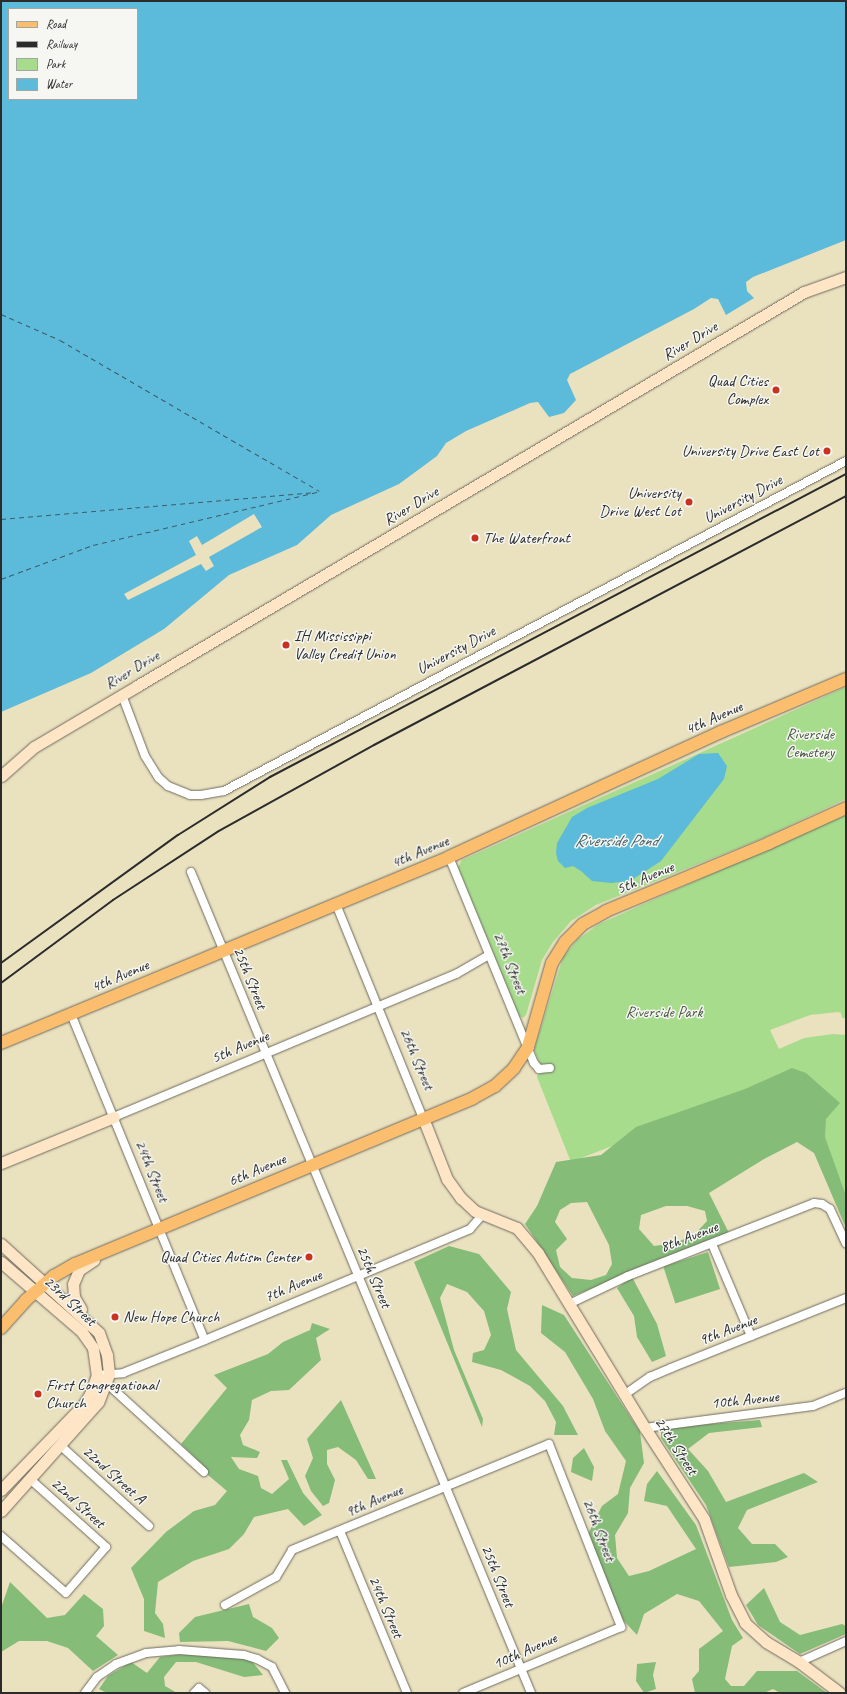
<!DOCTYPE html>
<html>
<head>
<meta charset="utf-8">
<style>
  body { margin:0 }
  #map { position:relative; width:847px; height:1694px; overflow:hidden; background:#eae1bf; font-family:Caveat,sans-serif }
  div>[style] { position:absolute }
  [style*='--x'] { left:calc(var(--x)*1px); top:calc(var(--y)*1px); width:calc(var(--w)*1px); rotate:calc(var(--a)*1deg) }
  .green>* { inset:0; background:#a7dc8d }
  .forest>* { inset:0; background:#85bc78; transform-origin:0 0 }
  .water>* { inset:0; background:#5cbada }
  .pier>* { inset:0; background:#eae1bf }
  .ferry>* { height:1px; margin-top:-0.5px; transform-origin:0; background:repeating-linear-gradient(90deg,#3c5d68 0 5px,transparent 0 9px) }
  .roads { filter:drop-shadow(0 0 1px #6e6b5f) drop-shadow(0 0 1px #6e6b5f) }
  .street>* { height:8px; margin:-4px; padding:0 4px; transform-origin:4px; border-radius:4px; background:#fff }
  .secondary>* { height:11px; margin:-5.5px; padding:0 5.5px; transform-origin:5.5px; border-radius:5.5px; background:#fde5c5 }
  .primary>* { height:12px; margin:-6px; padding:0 6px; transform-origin:6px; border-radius:6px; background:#fabe6e }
  .rail>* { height:2px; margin:-1px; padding:0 1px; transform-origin:1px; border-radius:1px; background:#2b2b2b }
  .dots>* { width:11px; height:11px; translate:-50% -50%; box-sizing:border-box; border:2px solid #f6f6f2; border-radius:50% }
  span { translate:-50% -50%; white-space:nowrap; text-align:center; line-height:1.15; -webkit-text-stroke:3px #f6f6f2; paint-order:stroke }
  .street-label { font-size:16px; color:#2b2b2b }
  .poi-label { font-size:16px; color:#2b2b2b }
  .right { translate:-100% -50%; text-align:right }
  .left { translate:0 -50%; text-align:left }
  .park-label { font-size:16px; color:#4a5744 }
  .water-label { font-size:17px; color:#3c5d68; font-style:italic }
  .frame { position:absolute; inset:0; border:2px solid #2b2b2b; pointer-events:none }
  .legend { position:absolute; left:8px; top:8px; width:130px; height:92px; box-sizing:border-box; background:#f6f6f2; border:1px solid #a5a5a2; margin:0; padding:5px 7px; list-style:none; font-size:12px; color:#2b2b2b }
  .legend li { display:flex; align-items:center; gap:8px; height:20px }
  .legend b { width:20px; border:1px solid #a5a5a2 }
</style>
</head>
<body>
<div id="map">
  <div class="green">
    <i style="clip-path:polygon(846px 687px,846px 799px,758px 840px,596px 905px,571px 921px,553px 942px,542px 960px,526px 1015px,523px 1018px,519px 1016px,458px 867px,462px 860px)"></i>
    <i style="clip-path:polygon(846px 814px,846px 1018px,842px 1018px,841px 1013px,838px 1012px,810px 1015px,770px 1030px,779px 1049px,804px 1038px,833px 1034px,846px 1035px,846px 1216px,790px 1077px,571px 1162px,537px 1077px,541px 1066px,534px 1050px,563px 957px,577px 940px,599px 924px)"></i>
  </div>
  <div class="forest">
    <i style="clip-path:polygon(evenodd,792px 1068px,806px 1073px,840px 1103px,826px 1119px,825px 1137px,846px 1196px,846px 1228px,814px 1153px,797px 1142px,764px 1159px,709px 1193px,729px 1233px,573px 1296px,525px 1224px,537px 1206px,556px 1162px,601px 1155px,636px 1127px,745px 1089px,792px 1068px,587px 1202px,609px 1245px,612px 1264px,606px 1275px,591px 1280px,572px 1278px,560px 1267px,556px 1250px,567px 1239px,555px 1222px,560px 1210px,571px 1203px,587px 1202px,792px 1068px,666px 1206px,687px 1206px,705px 1211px,707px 1221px,694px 1235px,675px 1243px,654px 1246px,639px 1229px,641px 1215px,666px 1206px)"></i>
    <i style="clip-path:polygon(449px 1246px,479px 1254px,511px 1292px,507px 1309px,516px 1350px,563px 1406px,578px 1435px,554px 1435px,556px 1422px,545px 1401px,530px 1386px,501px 1370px,472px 1362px,473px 1353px,484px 1350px,491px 1335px,484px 1311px,467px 1292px,447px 1284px,440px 1298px,454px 1350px,483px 1419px,482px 1427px,414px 1262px)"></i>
    <i style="left:708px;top:1252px;width:39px;height:47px;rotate:72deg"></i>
    <i style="clip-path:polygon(632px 1277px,657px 1324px,666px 1356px,652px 1362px,637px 1337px,634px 1316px,617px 1288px)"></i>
    <i style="clip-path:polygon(542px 1305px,564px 1315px,640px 1432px,644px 1463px,630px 1488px,628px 1513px,615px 1535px,617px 1558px,629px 1576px,649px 1571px,696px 1549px,667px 1506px,644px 1501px,647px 1484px,657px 1471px,696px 1525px,732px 1620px,743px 1638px,732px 1646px,725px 1679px,731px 1686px,744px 1686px,757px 1671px,797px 1671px,827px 1693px,780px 1693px,773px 1689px,764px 1693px,695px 1693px,692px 1679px,699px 1671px,699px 1649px,723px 1631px,699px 1601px,677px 1594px,644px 1614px,637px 1635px,621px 1618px,588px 1534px,602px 1506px,618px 1494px,626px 1461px,605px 1431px,593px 1399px,565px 1352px,541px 1333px)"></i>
    <i style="clip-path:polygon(312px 1323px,330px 1329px,316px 1338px,321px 1360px,289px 1390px,271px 1391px,252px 1400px,249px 1420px,240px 1435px,243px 1445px,260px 1452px,257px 1458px,231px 1457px,239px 1469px,258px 1476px,261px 1488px,272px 1494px,289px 1479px,281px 1460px,287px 1460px,303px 1493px,322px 1515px,304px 1526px,288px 1509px,254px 1517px,244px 1534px,229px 1549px,193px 1561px,158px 1582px,155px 1613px,163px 1624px,165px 1638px,144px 1631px,144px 1599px,131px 1568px,166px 1532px,194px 1511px,215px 1505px,227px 1491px,208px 1475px,206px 1468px,181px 1444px,227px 1388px,214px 1375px,268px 1354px,283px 1342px,310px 1330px)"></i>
    <i style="clip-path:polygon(341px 1400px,376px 1479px,368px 1479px,356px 1460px,338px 1447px,327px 1450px,327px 1464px,335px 1480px,329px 1503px,323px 1506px,311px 1491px,305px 1476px,313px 1458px,307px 1439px)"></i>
    <i style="clip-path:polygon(760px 1420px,762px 1427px,709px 1433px,688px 1449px,708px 1471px,726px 1502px,804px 1473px,818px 1482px,747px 1510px,738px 1528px,752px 1544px,775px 1544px,788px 1557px,776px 1562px,729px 1567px,706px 1505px,661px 1438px,661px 1428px)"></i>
    <i style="clip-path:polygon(584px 1448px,594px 1467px,592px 1481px,571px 1472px,573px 1458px)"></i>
    <i style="clip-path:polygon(10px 1582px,47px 1618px,65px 1615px,84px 1594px,103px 1609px,104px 1626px,96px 1636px,118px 1655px,93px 1671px,68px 1648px,47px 1641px,19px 1641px,1px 1652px,1px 1608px)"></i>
    <i style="clip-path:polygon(764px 1588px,780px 1622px,800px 1635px,842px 1624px,846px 1626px,846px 1634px,800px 1654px,758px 1625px,746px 1605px)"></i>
    <i style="clip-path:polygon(249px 1604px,253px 1617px,272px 1628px,279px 1638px,266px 1651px,228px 1641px,180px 1642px,179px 1633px,195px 1617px)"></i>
    <i style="clip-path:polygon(190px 1653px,251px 1660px,263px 1675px,244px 1677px,196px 1662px,176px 1662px,164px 1677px,165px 1686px,177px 1693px,107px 1693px,99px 1689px,108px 1676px,131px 1662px,147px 1673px,160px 1657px)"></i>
    <i style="clip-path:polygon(656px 1662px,653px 1675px,656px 1689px,644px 1693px,636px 1681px,637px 1664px)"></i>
  </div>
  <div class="water">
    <i style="clip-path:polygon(evenodd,1px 1px,846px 1px,846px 240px,753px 277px,746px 282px,747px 291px,754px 298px,726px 315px,718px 299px,711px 298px,694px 309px,570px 374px,567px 380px,576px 400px,564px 413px,549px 417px,538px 402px,530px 403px,466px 431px,446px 443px,437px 456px,399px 484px,331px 515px,297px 545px,229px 575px,164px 629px,91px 673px,1px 712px,1px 1px,9px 9px,137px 9px,137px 99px,9px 99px,9px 9px)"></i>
    <i style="clip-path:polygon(718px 753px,727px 766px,724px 779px,661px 861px,630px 881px,611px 883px,592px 881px,581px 871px,573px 866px,565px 868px,558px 861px,556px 853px,557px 843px,572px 817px,587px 808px,658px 779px,699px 754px)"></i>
  </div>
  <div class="pier">
    <i style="clip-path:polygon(254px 514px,262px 527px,209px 557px,214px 566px,206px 571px,201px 564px,128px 600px,124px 594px,196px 555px,189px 541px,197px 536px,202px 545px)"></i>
  </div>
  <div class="ferry">
    <i style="--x:1;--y:314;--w:64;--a:23.8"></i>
    <i style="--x:60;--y:340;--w:300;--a:30.2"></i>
    <i style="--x:1;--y:519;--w:314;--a:-4.9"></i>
    <i style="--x:1;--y:579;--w:98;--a:-20.3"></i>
    <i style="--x:93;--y:545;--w:231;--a:-13.3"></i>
  </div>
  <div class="roads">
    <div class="street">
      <i style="--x:122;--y:695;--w:65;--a:69.3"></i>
      <i style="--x:145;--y:756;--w:26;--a:58"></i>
      <i style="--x:159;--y:778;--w:12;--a:42"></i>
      <i style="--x:168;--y:786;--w:24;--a:22"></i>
      <i style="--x:190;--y:795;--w:11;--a:0"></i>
      <i style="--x:201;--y:795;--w:23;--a:-10"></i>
      <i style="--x:224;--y:791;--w:704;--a:-27.95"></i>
      <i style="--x:449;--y:857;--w:223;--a:67.6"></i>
      <i style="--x:534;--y:1063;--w:8;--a:50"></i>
      <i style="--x:539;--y:1069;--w:11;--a:-5"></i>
      <i style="--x:191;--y:872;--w:889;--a:67.5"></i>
      <i style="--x:336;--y:904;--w:231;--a:67.9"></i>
      <i style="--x:71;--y:1014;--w:352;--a:67.7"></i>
      <i style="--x:114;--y:1117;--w:371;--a:-22.7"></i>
      <i style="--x:456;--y:974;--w:38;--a:-30"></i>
      <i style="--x:712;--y:1244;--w:100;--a:67"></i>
      <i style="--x:569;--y:1304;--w:65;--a:-25.4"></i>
      <i style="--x:628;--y:1276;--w:200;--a:-21.4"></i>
      <i style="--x:814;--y:1203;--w:8;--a:7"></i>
      <i style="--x:822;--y:1204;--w:9;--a:32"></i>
      <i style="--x:830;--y:1209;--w:38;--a:65"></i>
      <i style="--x:97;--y:1375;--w:26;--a:-4"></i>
      <i style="--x:123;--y:1373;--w:88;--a:-21.9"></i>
      <i style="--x:205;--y:1340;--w:287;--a:-22.7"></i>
      <i style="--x:470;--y:1229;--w:20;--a:-49"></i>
      <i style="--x:102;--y:1379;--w:138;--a:42.4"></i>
      <i style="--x:624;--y:1395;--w:32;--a:-35"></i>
      <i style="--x:650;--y:1377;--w:23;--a:-23"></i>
      <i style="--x:671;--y:1368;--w:188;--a:-21.8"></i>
      <i style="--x:645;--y:1428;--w:169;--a:-7.5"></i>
      <i style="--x:813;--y:1406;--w:35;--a:-22"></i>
      <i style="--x:61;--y:1446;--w:119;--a:42.3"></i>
      <i style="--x:340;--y:1531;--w:175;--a:67.5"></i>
      <i style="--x:1;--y:1536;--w:86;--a:41.2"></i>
      <i style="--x:66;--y:1593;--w:61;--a:-49"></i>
      <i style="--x:106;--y:1547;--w:102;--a:-138.2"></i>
      <i style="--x:225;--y:1605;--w:58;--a:-28.8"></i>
      <i style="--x:276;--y:1577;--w:31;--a:-59"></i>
      <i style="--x:292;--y:1550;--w:278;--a:-22.4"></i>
      <i style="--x:549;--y:1444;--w:197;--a:68.5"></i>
      <i style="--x:621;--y:1627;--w:171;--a:157.3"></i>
      <i style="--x:799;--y:1662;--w:51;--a:-24.1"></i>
      <i style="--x:85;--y:1693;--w:20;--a:-53"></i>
      <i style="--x:97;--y:1677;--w:23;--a:-34"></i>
      <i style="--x:116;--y:1664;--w:32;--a:-20"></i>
      <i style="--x:146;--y:1653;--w:33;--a:-5"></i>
      <i style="--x:179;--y:1650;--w:65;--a:4.4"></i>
      <i style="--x:244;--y:1655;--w:14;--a:17"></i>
      <i style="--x:257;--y:1659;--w:17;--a:28"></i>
      <i style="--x:272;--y:1667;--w:29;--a:63"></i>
      <i style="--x:194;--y:1693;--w:7;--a:-45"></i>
      <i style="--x:199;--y:1688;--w:8;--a:40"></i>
    </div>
    <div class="secondary">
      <i style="--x:1;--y:776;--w:44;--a:-41.3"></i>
      <i style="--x:34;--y:747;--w:120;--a:-30.6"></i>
      <i style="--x:137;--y:686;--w:775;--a:-30.57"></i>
      <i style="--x:804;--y:292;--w:45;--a:-19.7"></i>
      <i style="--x:423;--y:1118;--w:66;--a:68.5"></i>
      <i style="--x:447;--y:1179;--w:24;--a:54"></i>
      <i style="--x:461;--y:1198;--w:19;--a:43"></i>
      <i style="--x:475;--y:1211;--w:45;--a:22"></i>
      <i style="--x:517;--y:1228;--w:33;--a:50"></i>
      <i style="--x:538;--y:1253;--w:205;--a:58.6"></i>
      <i style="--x:645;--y:1428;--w:108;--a:57"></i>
      <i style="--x:704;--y:1519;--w:81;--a:70.4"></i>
      <i style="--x:731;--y:1595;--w:31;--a:63"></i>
      <i style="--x:745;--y:1623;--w:28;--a:42"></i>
      <i style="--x:766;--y:1642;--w:39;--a:31"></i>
      <i style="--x:799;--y:1662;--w:51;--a:37.1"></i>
      <i style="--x:1;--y:1163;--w:122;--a:-22.2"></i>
      <i style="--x:1;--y:1244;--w:132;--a:42.2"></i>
      <i style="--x:99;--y:1333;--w:23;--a:70"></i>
      <i style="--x:107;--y:1355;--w:19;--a:84"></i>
      <i style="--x:109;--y:1374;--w:30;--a:111"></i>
      <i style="--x:98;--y:1402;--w:146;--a:131.7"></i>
      <i style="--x:1;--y:1262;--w:107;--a:40.8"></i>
      <i style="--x:82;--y:1332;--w:19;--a:55"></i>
      <i style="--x:93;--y:1348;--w:27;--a:82"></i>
      <i style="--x:97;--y:1375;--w:20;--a:110"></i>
      <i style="--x:90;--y:1394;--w:13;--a:122"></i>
      <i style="--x:83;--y:1405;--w:118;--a:134"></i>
      <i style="--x:81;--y:1309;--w:14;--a:-120"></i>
      <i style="--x:74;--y:1297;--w:13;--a:-94"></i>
      <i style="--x:73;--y:1284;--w:15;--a:-67"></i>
      <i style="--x:79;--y:1270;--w:18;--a:-34"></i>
    </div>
    <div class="primary">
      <i style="--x:1;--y:1043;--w:485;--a:-22.5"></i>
      <i style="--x:449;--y:857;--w:299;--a:-24.7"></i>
      <i style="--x:721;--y:732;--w:136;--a:-23"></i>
      <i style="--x:1;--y:1328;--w:38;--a:-48"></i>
      <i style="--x:26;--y:1300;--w:37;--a:-41"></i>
      <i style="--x:54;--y:1276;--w:24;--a:-30"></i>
      <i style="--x:75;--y:1264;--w:431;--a:-22.6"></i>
      <i style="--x:473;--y:1098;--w:25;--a:-29"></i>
      <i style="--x:495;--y:1086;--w:26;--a:-43"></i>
      <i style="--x:514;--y:1068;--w:25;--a:-56"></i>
      <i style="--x:528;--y:1047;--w:87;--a:-74.1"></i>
      <i style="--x:552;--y:963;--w:25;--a:-58"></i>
      <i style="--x:565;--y:942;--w:25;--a:-45"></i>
      <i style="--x:583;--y:924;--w:26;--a:-29"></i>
      <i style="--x:606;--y:911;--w:177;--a:-22.6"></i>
      <i style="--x:769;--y:843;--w:85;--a:-24.4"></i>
    </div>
  </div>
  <div class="rail">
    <i style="--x:1;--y:963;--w:218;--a:-35.9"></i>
    <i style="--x:178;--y:835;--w:109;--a:-32.2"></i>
    <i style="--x:270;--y:777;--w:651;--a:-27.75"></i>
    <i style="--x:1;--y:983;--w:139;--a:-36.5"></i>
    <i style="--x:113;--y:900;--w:126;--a:-33.1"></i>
    <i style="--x:219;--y:831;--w:177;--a:-29"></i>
    <i style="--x:374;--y:745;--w:534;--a:-27.81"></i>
  </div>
  <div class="dots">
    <i style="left:776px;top:390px;background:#c8321e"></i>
    <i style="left:827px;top:451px;background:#c8321e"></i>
    <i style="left:689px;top:502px;background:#c8321e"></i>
    <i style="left:475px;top:538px;background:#c8321e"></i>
    <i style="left:286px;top:645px;background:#c8321e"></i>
    <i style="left:309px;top:1257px;background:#c8321e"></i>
    <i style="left:115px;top:1317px;background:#c8321e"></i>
    <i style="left:38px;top:1394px;background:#c8321e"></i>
  </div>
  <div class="street-label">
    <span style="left:690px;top:341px;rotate:-31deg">River Drive</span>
    <span style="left:743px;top:499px;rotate:-28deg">University Drive</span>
    <span style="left:411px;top:506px;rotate:-31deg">River Drive</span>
    <span style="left:456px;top:650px;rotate:-28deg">University Drive</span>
    <span style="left:132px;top:670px;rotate:-31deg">River Drive</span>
    <span style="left:714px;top:718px;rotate:-24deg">4th Avenue</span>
    <span style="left:420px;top:852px;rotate:-23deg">4th Avenue</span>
    <span style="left:645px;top:878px;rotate:-23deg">5th Avenue</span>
    <span style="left:510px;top:963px;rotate:68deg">27th Street</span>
    <span style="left:120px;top:976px;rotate:-23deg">4th Avenue</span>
    <span style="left:250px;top:978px;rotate:68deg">25th Street</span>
    <span style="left:240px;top:1047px;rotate:-23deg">5th Avenue</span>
    <span style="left:417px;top:1059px;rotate:67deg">26th Street</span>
    <span style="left:257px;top:1170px;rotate:-23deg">6th Avenue</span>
    <span style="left:152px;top:1171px;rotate:68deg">24th Street</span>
    <span style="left:689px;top:1237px;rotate:-21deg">8th Avenue</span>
    <span style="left:374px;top:1277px;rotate:67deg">25th Street</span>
    <span style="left:293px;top:1286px;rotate:-23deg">7th Avenue</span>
    <span style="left:70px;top:1301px;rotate:43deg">23rd Street</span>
    <span style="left:728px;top:1330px;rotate:-21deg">9th Avenue</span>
    <span style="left:745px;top:1400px;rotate:-6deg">10th Avenue</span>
    <span style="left:676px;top:1446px;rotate:57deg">27th Street</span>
    <span style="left:114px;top:1475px;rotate:42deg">22nd Street A</span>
    <span style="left:374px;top:1501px;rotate:-23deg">9th Avenue</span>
    <span style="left:78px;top:1503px;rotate:42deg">22nd Street</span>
    <span style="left:599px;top:1530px;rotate:69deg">26th Street</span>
    <span style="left:498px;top:1576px;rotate:68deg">25th Street</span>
    <span style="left:386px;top:1607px;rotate:67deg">24th Street</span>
    <span style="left:525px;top:1651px;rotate:-24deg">10th Avenue</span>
  </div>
  <div class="poi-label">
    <span class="right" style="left:768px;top:390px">Quad Cities<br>Complex</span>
    <span class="right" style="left:819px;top:451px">University Drive East Lot</span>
    <span class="right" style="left:681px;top:502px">University<br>Drive West Lot</span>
    <span class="left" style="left:483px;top:538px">The Waterfront</span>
    <span class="left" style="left:294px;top:645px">IH Mississippi<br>Valley Credit Union</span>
    <span class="right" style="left:301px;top:1257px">Quad Cities Autism Center</span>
    <span class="left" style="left:123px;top:1317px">New Hope Church</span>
    <span class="left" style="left:46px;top:1394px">First Congregational<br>Church</span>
  </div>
  <div class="park-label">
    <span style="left:810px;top:743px">Riverside<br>Cemetery</span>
    <span style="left:664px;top:1012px">Riverside Park</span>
  </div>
  <div class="water-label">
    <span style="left:616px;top:841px">Riverside Pond</span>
  </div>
  <div class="frame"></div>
  <ul class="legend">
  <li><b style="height:5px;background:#fabe6e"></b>Road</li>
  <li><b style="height:5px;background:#2b2b2b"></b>Railway</li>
  <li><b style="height:11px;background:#a7dc8d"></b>Park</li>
  <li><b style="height:11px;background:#5cbada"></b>Water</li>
  </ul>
</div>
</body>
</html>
